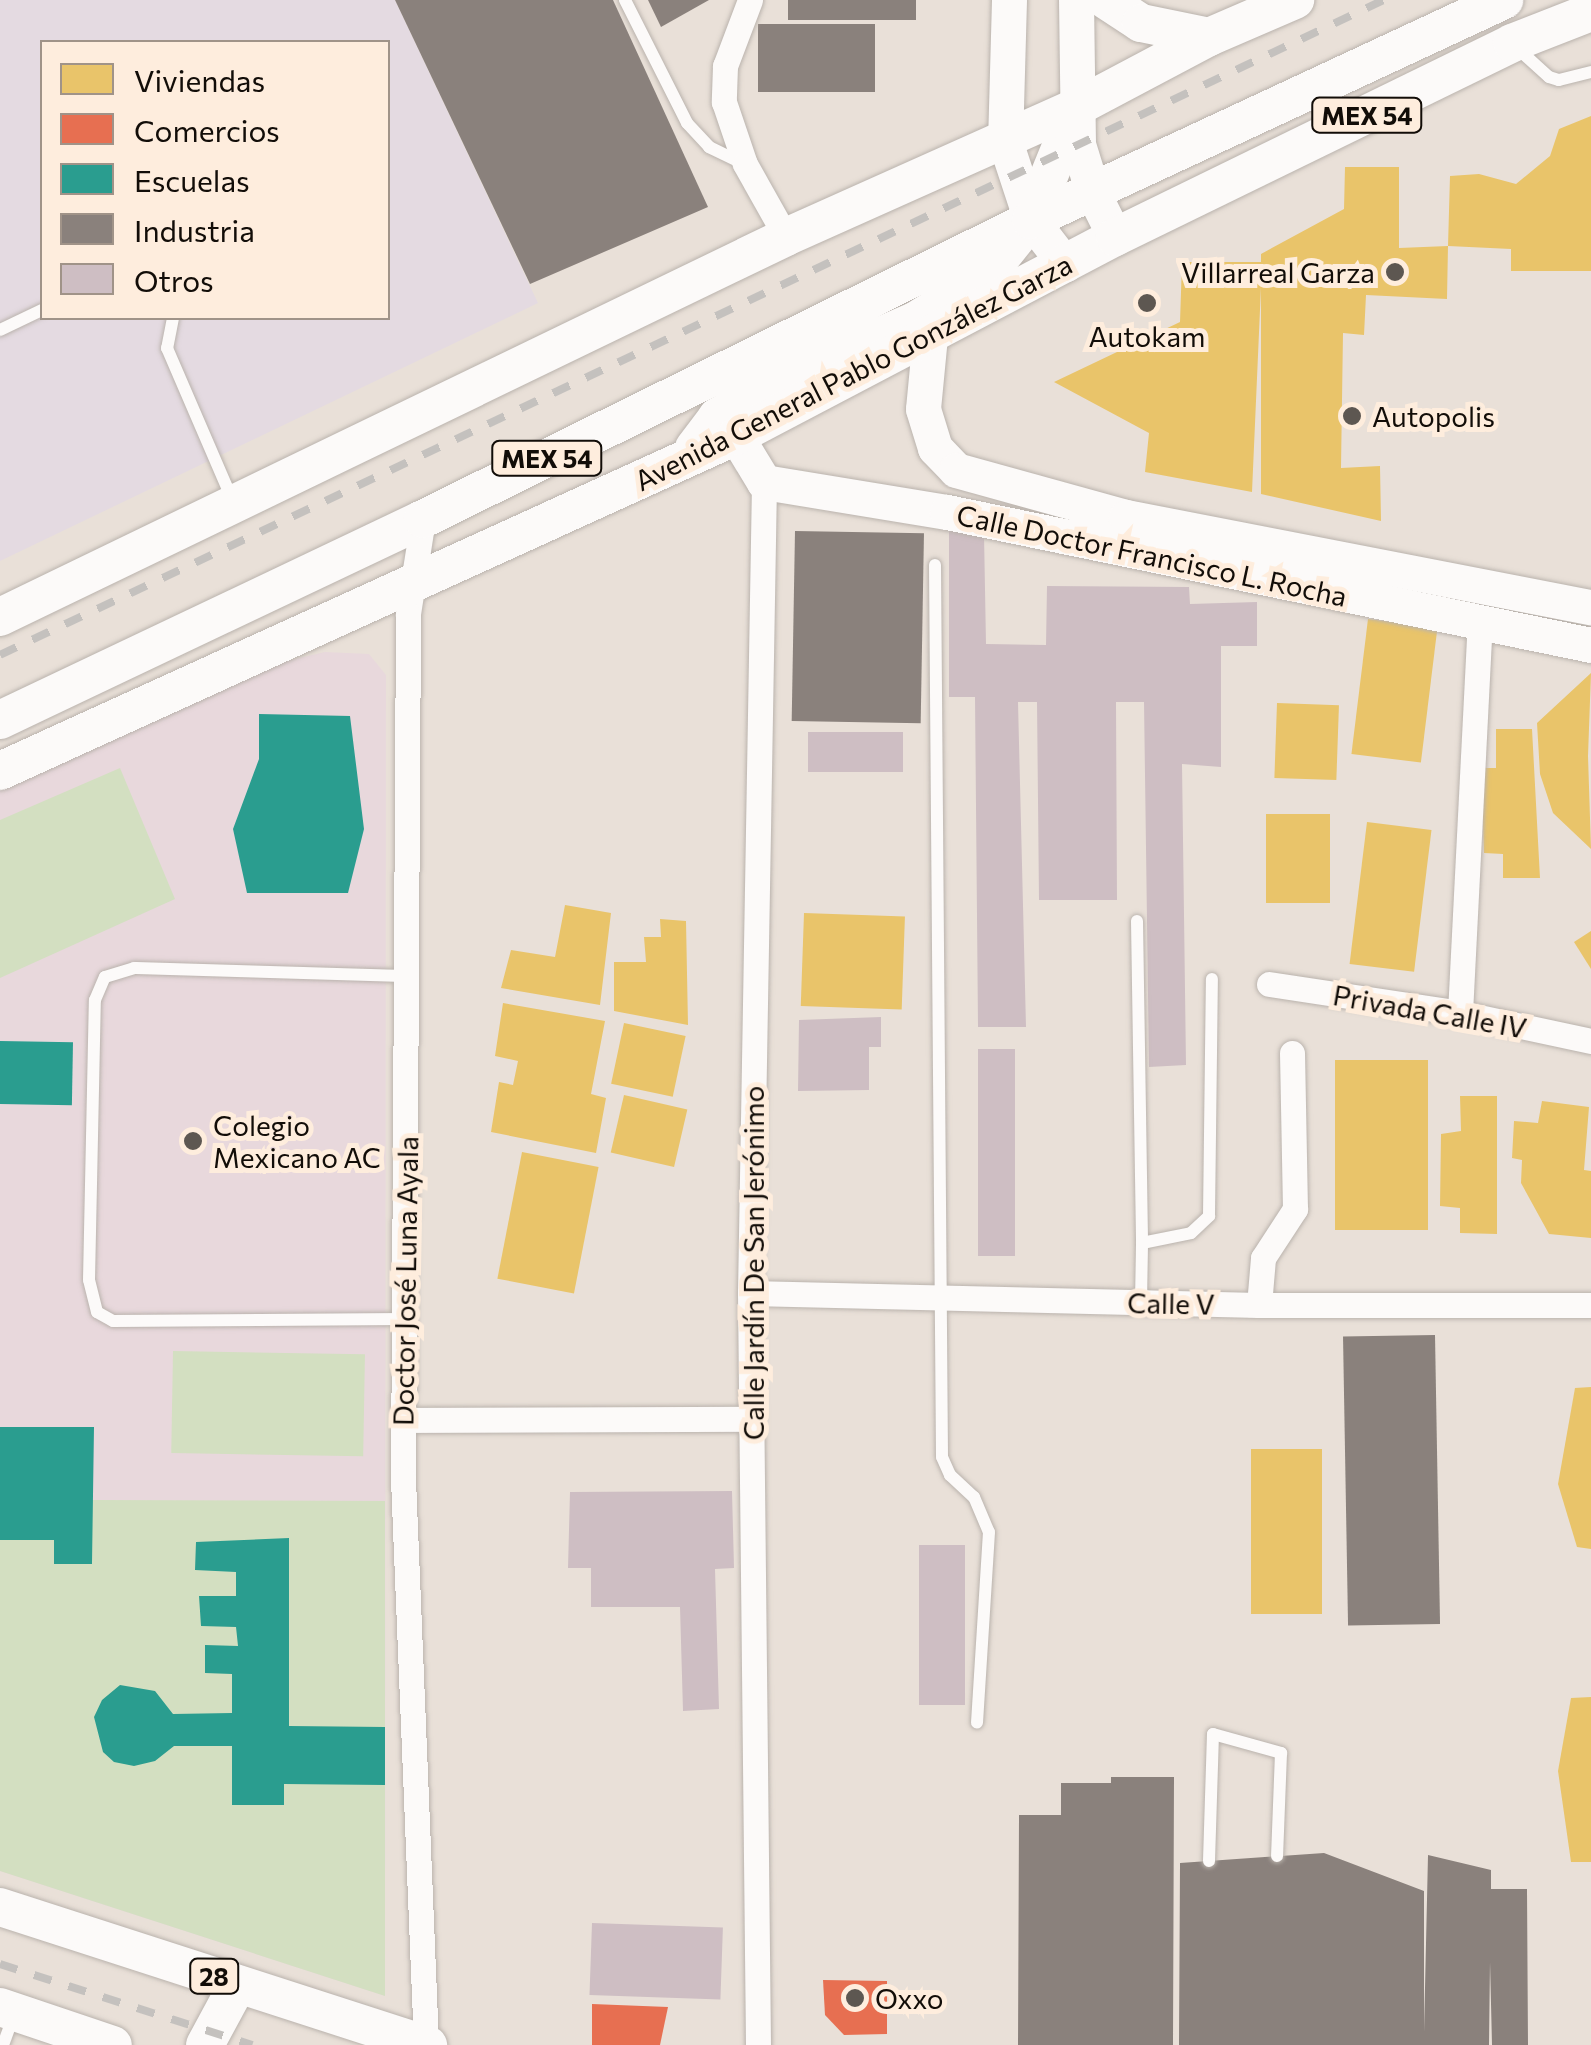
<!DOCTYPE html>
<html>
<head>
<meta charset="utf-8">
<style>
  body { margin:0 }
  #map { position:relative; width:1591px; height:2045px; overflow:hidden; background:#e9e0d8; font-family:Commissioner,sans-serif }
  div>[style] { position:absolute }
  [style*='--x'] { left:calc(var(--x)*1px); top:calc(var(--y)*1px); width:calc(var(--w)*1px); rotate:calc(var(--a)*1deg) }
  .industrial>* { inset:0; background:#e4dae1 }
  .education>* { inset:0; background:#e8d8dc }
  .green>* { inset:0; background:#d3dfc1; transform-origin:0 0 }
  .homes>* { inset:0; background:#e9c46a; transform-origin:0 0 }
  .shops>* { inset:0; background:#e76f51 }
  .schools>* { inset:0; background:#2a9d8f; transform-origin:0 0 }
  .industry>* { inset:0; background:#8a817c; transform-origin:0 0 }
  .building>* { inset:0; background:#cebec3; transform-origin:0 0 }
  .roads { filter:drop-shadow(0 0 2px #bab3ad) drop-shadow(0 0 2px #bab3ad) }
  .lane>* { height:12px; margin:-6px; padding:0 6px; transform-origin:6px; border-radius:6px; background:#fcfaf9 }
  .street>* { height:25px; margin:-12.5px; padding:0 12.5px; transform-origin:12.5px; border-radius:12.5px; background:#fcfaf9 }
  .secondary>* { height:35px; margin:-17.5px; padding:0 17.5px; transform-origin:17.5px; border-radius:17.5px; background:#fcfaf9 }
  .primary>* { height:38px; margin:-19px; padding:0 19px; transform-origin:19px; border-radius:19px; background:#fcfaf9 }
  .rail>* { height:8px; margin-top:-4px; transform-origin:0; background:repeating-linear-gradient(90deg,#c4c1be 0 18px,transparent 0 36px) }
  .dots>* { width:28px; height:28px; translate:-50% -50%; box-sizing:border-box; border:5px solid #feeddd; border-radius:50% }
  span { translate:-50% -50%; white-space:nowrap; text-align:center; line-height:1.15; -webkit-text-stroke:10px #feeddd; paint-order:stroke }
  .shield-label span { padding:2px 8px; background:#feeddd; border:2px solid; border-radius:8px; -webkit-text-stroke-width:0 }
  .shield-label { font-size:25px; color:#120d08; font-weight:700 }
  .poi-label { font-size:28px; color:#120d08 }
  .right { translate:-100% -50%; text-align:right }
  .left { translate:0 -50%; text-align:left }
  .street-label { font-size:28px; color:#120d08 }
  .legend { position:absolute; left:40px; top:40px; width:350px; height:280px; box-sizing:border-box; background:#feeddd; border:2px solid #a09388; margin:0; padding:12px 18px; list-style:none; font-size:30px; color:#120d08 }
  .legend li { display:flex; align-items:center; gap:20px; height:50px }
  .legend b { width:50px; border:2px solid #a09388 }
</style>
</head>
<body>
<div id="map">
  <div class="industrial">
    <i style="clip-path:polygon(evenodd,0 0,395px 0,538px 303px,0 561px,0 0,42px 42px,388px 42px,388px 318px,42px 318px,42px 42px)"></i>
  </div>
  <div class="education">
    <i style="clip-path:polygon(325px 652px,369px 654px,386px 675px,385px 1996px,0 1871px,0 790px,265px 666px)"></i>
  </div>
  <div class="green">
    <i style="clip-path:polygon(120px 768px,175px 899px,0 978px,0 820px)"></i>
    <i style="left:173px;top:1351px;width:192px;height:102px;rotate:1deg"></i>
    <i style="clip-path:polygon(92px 1500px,385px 1501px,385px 1996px,0 1871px,0 1540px,54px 1540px)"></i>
  </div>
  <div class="homes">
    <i style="clip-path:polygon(1591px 116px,1591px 271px,1511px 271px,1511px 249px,1448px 246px,1450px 176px,1479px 174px,1516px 184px,1550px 156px,1559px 129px)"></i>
    <i style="clip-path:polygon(1345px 167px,1399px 167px,1399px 248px,1448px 246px,1447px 299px,1366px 295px,1364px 335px,1343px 333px,1341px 468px,1380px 466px,1381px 521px,1261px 494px,1261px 287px,1252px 492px,1145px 472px,1149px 433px,1054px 382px,1180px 322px,1182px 262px,1261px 262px,1261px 254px,1344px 209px)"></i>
    <i style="left:1368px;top:619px;width:70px;height:136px;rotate:7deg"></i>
    <i style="clip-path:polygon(1591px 673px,1588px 756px,1591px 849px,1553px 813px,1540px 774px,1537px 723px)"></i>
    <i style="left:1277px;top:703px;width:62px;height:75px;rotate:2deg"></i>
    <i style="clip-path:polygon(1496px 729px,1532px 729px,1540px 878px,1503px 878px,1503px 854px,1484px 853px,1481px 768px,1496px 768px)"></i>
    <i style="left:1266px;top:814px;width:64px;height:89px"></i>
    <i style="left:1367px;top:822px;width:65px;height:143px;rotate:7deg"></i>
    <i style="clip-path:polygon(565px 905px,611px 913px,600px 1005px,501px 988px,511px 950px,555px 957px)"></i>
    <i style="left:804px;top:913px;width:101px;height:93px;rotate:2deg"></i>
    <i style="clip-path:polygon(660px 919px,686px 921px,688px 1025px,614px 1011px,614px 962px,646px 962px,644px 937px,661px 937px)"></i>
    <i style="clip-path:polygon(1591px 931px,1591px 969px,1574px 942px)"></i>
    <i style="clip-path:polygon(503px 1003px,605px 1021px,591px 1094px,606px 1098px,596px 1153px,491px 1132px,499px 1082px,513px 1085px,518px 1061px,495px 1056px)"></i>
    <i style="left:624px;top:1023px;width:63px;height:62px;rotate:12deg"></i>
    <i style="left:1335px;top:1060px;width:93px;height:170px"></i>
    <i style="left:624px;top:1095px;width:65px;height:59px;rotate:13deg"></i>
    <i style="clip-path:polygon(1460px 1096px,1497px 1096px,1497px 1234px,1460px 1233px,1460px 1208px,1440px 1206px,1441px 1134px,1461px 1131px)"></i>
    <i style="clip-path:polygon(1542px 1101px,1589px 1107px,1584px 1170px,1591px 1171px,1591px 1238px,1549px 1234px,1521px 1183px,1522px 1160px,1512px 1158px,1514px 1121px,1538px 1123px)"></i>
    <i style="left:522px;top:1152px;width:78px;height:129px;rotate:11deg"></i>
    <i style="clip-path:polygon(1591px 1387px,1591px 1549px,1577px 1547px,1558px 1484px,1575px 1388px)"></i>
    <i style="left:1322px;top:1449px;width:165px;height:71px;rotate:90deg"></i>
    <i style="clip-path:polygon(1591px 1697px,1591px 1862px,1571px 1862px,1558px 1771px,1571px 1698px)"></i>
  </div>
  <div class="shops">
    <i style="clip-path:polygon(823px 1980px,887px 1981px,887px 2034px,844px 2035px,825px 2015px)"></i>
    <i style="clip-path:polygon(592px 2004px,668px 2007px,660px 2045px,592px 2045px)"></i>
  </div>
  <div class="schools">
    <i style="clip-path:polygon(259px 714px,350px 716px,364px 829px,348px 893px,247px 893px,233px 829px,259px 759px)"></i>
    <i style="left:0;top:1041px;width:73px;height:63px;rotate:1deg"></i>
    <i style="clip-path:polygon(0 1427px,94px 1427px,92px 1564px,54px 1564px,54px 1540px,0 1540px)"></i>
    <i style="clip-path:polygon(289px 1538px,289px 1726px,385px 1727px,385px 1785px,284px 1784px,284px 1805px,232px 1805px,232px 1746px,174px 1746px,155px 1761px,134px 1766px,114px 1762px,103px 1752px,94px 1717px,102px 1700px,120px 1685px,155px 1691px,173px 1714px,232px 1713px,232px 1674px,205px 1673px,205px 1645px,238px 1646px,236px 1627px,201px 1626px,199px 1596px,236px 1596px,236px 1572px,195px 1570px,196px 1542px)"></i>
  </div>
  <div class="industry">
    <i style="clip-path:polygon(395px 0,613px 0,708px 207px,530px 284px)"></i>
    <i style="clip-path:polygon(648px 0,709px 0,661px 27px)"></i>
    <i style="left:788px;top:0;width:128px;height:20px"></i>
    <i style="left:758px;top:24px;width:117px;height:68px"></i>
    <i style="left:795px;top:531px;width:129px;height:190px;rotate:1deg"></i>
    <i style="left:1435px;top:1335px;width:289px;height:92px;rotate:89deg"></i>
    <i style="clip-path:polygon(1111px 1777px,1174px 1777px,1173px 2045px,1018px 2045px,1019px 1815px,1061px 1815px,1061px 1783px,1111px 1783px)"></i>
    <i style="clip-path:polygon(1324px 1853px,1424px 1891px,1424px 2032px,1428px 1855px,1491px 1870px,1491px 1889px,1527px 1889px,1528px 2045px,1492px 2045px,1490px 1962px,1489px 2045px,1179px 2045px,1180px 1863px)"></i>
  </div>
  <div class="building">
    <i style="clip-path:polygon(949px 527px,984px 534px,986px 644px,1046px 645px,1047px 586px,1189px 587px,1190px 604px,1257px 602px,1257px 646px,1221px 646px,1221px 767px,1182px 764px,1186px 1065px,1149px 1067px,1144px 702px,1116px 702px,1117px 900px,1039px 900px,1037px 702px,1018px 702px,1026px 1027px,978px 1027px,975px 697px,949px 697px)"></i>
    <i style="left:808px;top:732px;width:95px;height:40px"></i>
    <i style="clip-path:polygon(881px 1017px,881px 1047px,869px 1047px,869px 1090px,798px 1091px,799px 1020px)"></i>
    <i style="left:978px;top:1049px;width:37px;height:207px"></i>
    <i style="clip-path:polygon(732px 1491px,734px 1568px,715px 1569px,719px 1709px,683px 1711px,680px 1607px,591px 1607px,591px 1568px,568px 1568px,570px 1492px)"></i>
    <i style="left:919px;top:1545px;width:46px;height:160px"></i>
    <i style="left:592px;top:1923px;width:131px;height:72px;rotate:2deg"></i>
  </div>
  <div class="roads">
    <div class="lane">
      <i style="--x:625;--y:0;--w:138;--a:63.2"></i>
      <i style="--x:687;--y:123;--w:33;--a:47"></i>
      <i style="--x:709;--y:147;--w:37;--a:26"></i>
      <i style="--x:1517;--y:48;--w:43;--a:42.2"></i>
      <i style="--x:1549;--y:77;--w:10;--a:17"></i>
      <i style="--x:1559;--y:80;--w:33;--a:-14"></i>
      <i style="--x:173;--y:318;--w:31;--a:101"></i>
      <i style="--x:167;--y:348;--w:167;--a:66.7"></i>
      <i style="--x:0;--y:330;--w:47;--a:-25.5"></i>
      <i style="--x:935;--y:565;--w:892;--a:89.55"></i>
      <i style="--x:942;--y:1457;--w:20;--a:66"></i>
      <i style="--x:950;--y:1475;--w:33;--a:43"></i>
      <i style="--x:974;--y:1497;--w:38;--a:67"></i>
      <i style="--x:989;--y:1532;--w:191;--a:93.6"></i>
      <i style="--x:1137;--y:921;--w:322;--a:89.1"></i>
      <i style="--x:1141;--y:1302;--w:59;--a:-89"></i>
      <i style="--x:1142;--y:1243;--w:50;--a:-11.5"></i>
      <i style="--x:1191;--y:1233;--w:25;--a:-43"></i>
      <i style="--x:1209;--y:1216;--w:237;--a:-89.3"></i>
      <i style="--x:405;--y:1319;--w:292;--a:179.6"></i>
      <i style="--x:113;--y:1321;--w:18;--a:-151"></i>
      <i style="--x:97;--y:1312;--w:33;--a:-104"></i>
      <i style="--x:89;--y:1280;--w:280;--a:-88.8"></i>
      <i style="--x:95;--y:1000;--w:25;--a:-67"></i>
      <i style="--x:105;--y:977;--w:30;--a:-17"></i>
      <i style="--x:134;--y:968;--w:272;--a:1.7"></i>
      <i style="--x:1209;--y:1861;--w:127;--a:-88.2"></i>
      <i style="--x:1213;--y:1734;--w:71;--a:15.6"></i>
      <i style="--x:1281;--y:1753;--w:103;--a:92.2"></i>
      <i style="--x:3;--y:2045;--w:33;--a:-70"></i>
    </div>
    <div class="street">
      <i style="--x:750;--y:0;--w:71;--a:110.7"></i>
      <i style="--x:725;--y:66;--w:36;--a:92"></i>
      <i style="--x:724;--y:102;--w:65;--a:71.3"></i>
      <i style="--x:745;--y:164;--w:84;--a:60.7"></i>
      <i style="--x:423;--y:519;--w:96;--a:99"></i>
      <i style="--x:408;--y:614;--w:865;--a:90.33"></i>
      <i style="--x:403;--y:1479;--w:565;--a:87.67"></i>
      <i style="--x:1269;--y:984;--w:193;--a:8.6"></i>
      <i style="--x:1460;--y:1013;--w:134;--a:12.1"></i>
      <i style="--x:1460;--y:1013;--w:391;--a:-87.1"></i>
      <i style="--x:750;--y:1293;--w:509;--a:1.35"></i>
      <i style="--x:1259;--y:1305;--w:332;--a:0"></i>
      <i style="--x:1259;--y:1305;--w:47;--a:-85.1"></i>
      <i style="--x:1263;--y:1258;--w:59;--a:-56.9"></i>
      <i style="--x:1295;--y:1209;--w:156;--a:-91.1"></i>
      <i style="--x:405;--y:1420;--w:346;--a:-0.2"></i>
      <i style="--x:758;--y:2045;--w:752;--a:-90.61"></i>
      <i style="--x:750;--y:1293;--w:811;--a:-89.01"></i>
    </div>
    <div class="secondary">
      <i style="--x:1009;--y:0;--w:141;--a:91.6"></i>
      <i style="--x:1005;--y:141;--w:83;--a:71.8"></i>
      <i style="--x:1031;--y:220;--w:56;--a:52.3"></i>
      <i style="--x:1076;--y:0;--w:144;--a:89.2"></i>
      <i style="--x:1078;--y:144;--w:51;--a:73"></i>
      <i style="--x:1093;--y:193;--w:49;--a:63.4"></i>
      <i style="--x:930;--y:336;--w:73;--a:95.5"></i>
      <i style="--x:923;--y:409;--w:41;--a:72.9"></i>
      <i style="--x:935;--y:448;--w:30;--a:46"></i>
      <i style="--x:956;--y:470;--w:176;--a:15.5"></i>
      <i style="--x:1126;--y:517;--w:474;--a:11"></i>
      <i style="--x:736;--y:436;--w:54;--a:58.7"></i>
      <i style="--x:764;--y:482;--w:185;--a:9.3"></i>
      <i style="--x:947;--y:512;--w:658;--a:11.67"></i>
    </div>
    <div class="primary">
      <i style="--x:1106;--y:0;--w:42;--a:33.3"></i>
      <i style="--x:1141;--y:23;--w:69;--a:11.6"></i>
      <i style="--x:694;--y:448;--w:39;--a:-53"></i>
      <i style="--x:717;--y:417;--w:84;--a:-29.9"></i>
      <i style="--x:790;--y:375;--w:136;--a:-23.4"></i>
      <i style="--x:915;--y:321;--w:84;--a:-32.4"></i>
      <i style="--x:986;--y:276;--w:72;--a:-51.2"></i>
      <i style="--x:1031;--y:220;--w:122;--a:-67.8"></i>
      <i style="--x:0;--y:617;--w:873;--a:-25.8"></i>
      <i style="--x:786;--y:237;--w:319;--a:-24.1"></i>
      <i style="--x:1077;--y:107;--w:149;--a:-27.9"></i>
      <i style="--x:1209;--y:37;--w:94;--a:-23.3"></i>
      <i style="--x:0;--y:720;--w:468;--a:-25.4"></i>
      <i style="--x:423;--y:519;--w:678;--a:-26.19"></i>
      <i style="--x:1031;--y:220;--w:522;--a:-24.94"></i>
      <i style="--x:0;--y:771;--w:809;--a:-24.47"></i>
      <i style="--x:736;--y:436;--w:428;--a:-27.7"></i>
      <i style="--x:1115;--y:237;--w:442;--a:-26"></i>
      <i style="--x:1512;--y:43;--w:85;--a:-21.4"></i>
      <i style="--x:0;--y:1907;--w:450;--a:17.9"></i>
      <i style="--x:0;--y:2007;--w:119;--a:18.6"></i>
      <i style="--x:205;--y:2045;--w:69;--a:-61.6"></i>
    </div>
  </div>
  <div class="rail">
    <i style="--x:0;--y:655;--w:1531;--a:-25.33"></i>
    <i style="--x:0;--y:1964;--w:265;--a:17.8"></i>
  </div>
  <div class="dots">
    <i style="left:1395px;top:272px;background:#5d5751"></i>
    <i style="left:1147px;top:303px;background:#5d5751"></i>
    <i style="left:1352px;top:416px;background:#5d5751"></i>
    <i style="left:193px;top:1141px;background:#5d5751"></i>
    <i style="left:855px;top:1998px;background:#5d5751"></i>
  </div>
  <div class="shield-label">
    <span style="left:1367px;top:115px">MEX 54</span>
    <span style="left:547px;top:458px">MEX 54</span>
    <span style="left:214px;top:1976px">28</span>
  </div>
  <div class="poi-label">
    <span class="right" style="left:1375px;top:272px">Villarreal Garza</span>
    <span style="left:1147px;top:336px">Autokam</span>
    <span class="left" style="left:1372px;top:416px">Autopolis</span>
    <span class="left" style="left:213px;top:1141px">Colegio<br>Mexicano AC</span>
    <span class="left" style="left:875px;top:1998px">Oxxo</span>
  </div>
  <div class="street-label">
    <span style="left:853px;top:372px;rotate:-27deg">Avenida General Pablo González Garza</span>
    <span style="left:1152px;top:555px;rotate:12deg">Calle Doctor Francisco L. Rocha</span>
    <span style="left:1430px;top:1011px;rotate:10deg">Privada Calle IV</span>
    <span style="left:753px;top:1263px;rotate:-90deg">Calle Jardín De San Jerónimo</span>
    <span style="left:405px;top:1281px;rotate:-89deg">Doctor José Luna Ayala</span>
    <span style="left:1171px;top:1303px;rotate:1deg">Calle V</span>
  </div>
  <ul class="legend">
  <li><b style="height:28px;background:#e9c46a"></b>Viviendas</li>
  <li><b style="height:28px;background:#e76f51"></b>Comercios</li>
  <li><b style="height:28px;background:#2a9d8f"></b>Escuelas</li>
  <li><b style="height:28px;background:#8a817c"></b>Industria</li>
  <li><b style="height:28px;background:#cebec3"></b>Otros</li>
  </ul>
</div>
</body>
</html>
